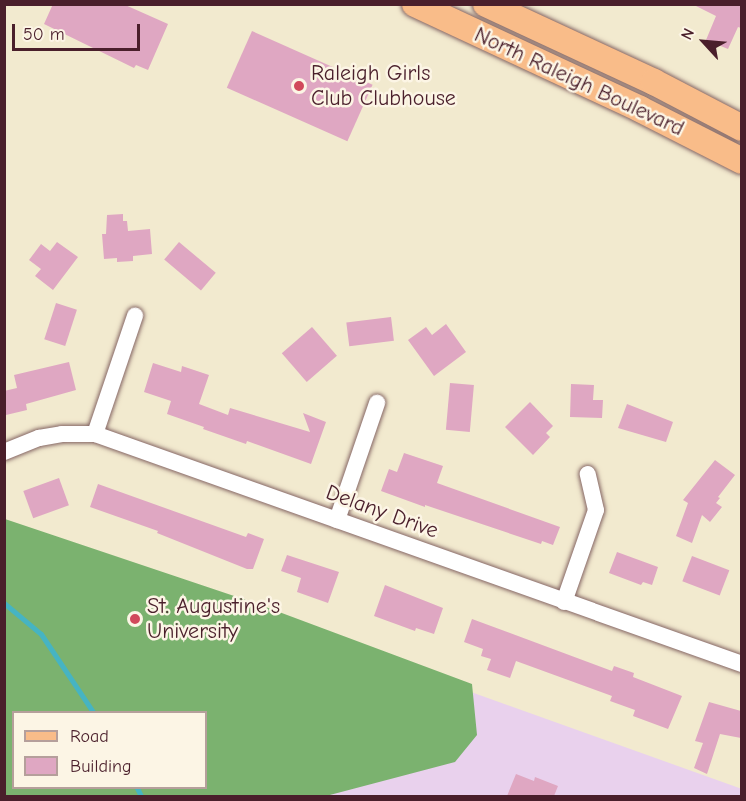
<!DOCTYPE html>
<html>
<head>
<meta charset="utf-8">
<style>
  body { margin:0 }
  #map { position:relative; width:746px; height:801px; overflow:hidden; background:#f2eacf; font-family:"Comic Neue",sans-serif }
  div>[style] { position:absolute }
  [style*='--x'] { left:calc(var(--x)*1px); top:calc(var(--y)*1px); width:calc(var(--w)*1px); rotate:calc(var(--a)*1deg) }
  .built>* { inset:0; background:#e9d1ed }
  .forest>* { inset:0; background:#7bb26f }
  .stream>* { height:5px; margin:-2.5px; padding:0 2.5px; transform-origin:2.5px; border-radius:2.5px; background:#46b4c2 }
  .building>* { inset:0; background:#dfa7c2; transform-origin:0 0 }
  .roads { filter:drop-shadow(0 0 2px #856664) drop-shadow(0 0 2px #856664) }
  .minor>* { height:16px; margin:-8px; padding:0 8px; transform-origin:8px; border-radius:8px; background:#fff }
  .primary>* { height:26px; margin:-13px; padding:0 13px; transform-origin:13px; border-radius:13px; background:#f9bc89 }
  .dots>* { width:16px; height:16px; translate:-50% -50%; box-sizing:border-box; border:3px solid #fcf5e5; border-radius:50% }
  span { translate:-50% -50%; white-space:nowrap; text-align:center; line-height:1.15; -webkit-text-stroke:5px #fcf5e5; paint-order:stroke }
  .poi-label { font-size:22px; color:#4a1f2b }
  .left { translate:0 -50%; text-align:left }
  .street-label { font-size:22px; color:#4a1f2b }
  .frame { position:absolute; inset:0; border:6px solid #4a1f2b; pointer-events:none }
  .legend { position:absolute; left:12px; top:711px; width:195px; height:78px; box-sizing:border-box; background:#fcf5e5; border:2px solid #b59f9b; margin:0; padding:8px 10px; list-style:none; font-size:18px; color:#4a1f2b }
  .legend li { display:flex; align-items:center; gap:12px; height:30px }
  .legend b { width:30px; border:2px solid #b59f9b }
  .north { position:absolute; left:674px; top:12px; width:60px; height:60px; -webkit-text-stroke:4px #fcf5e5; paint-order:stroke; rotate:296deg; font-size:16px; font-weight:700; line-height:24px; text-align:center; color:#4a1f2b }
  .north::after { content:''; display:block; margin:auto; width:21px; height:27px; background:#4a1f2b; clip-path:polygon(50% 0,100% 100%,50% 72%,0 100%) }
  .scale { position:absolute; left:12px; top:24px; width:128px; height:27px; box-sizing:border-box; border:3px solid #4a1f2b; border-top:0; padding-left:8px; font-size:18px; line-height:21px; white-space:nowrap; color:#4a1f2b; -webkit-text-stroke:4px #fcf5e5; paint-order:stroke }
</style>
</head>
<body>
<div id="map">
  <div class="built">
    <i style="clip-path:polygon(evenodd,5px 525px,742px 789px,741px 796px,5px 796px,5px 525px,14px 712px,206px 712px,206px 788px,14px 788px,14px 712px)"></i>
  </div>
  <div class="forest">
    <i style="clip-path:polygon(evenodd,5px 519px,255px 603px,472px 684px,477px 735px,455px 762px,326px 796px,5px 796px,5px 519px,14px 712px,206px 712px,206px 788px,14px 788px,14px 712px)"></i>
  </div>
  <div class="stream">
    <i style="--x:4;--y:603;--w:48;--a:40"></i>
    <i style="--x:41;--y:634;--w:94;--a:56.3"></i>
    <i style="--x:137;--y:788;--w:9;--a:63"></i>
  </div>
  <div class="building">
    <i style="clip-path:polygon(53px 4px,123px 4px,168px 24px,148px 70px,136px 65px,134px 68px,44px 24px)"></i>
    <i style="clip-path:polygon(692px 4px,741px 4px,741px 28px,738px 27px,728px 49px,706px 40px,716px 16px)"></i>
    <i style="left:252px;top:31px;width:132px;height:62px;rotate:24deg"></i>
    <i style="clip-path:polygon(123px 214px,123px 221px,127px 221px,128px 231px,150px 229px,152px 254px,133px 256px,133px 261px,117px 262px,117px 258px,104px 259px,102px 234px,106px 234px,107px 215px)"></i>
    <i style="clip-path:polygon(57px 242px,78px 257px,53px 290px,35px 276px,41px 269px,29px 260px,41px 244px,50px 251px)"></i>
    <i style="left:179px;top:242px;width:48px;height:23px;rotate:40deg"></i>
    <i style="left:56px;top:303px;width:22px;height:38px;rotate:18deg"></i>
    <i style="left:391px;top:317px;width:24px;height:45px;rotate:83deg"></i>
    <i style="clip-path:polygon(446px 324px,466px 352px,434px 376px,408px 340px,426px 327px,432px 335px)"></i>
    <i style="left:312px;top:327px;width:38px;height:40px;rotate:49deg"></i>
    <i style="clip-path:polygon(69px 362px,76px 390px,26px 404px,27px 410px,6px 415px,4px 391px,17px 388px,14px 375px)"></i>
    <i style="clip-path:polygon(153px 363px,181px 372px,182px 366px,209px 375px,199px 404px,228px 415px,230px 408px,310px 432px,303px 413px,326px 422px,311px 464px,247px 441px,246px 444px,203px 429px,204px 427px,167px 414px,171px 401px,144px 392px)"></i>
    <i style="left:450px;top:383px;width:24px;height:47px;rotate:5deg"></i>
    <i style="clip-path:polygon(571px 384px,594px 385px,593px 400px,603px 400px,602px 418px,570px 417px)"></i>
    <i style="clip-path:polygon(530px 402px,553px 426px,546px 433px,550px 437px,533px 455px,505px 427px)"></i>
    <i style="clip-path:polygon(627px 404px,673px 422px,666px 442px,618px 428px)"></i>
    <i style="clip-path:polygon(404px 453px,443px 466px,437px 483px,560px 527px,553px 545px,542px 541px,541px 544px,425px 505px,425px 507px,381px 491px,389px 469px,397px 472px)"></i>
    <i style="clip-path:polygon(715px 460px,735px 475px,718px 497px,720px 498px,716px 503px,722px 507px,710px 522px,702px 515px,692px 543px,676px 536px,688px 503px,683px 500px)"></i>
    <i style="left:59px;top:478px;width:29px;height:38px;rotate:70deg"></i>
    <i style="clip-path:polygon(98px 484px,246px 537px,248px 533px,264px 539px,253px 569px,247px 569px,157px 533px,158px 531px,90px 507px)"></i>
    <i style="clip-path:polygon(617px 552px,658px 567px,652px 585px,643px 582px,641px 585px,609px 573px)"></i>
    <i style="clip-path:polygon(287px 555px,339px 572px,328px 603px,297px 592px,301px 578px,281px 571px)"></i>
    <i style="left:692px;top:556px;width:40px;height:27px;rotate:21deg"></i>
    <i style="clip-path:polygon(385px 585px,443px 608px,434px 634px,416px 628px,415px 631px,374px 616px)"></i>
    <i style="clip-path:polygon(472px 619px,612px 671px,614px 666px,634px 673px,633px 677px,682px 696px,668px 729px,633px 716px,635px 710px,610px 701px,612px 696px,516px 661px,510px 678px,487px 670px,491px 659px,481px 656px,483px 649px,464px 642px)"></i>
    <i style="clip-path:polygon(709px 702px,741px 711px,741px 738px,720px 734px,707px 774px,694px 768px,703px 743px,695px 741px)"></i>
    <i style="clip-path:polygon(516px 774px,534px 781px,535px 777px,558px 786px,554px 796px,507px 796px)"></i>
  </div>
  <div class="roads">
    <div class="minor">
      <i style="--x:95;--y:434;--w:125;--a:-71.3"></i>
      <i style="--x:4;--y:452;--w:38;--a:-22"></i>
      <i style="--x:39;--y:438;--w:23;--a:-10"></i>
      <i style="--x:62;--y:434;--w:33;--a:0"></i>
      <i style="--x:95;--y:434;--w:687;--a:19.57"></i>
      <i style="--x:337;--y:520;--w:124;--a:-71.1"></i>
      <i style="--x:564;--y:602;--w:97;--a:-70.8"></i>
      <i style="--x:596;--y:510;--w:37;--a:-103"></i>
    </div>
    <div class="primary">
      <i style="--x:415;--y:4;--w:248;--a:25"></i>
      <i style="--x:640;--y:109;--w:114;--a:27"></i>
      <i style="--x:486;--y:4;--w:185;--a:24.9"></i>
      <i style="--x:654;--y:82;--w:99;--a:27.6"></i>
    </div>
  </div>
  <div class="dots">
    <i style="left:299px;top:86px;background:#d1495b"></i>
    <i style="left:135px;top:619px;background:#d1495b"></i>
  </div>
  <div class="poi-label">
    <span class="left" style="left:311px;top:86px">Raleigh Girls<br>Club Clubhouse</span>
    <span class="left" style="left:147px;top:619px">St. Augustine's<br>University</span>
  </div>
  <div class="street-label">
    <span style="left:579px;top:82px;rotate:25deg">North Raleigh Boulevard</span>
    <span style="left:382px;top:512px;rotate:20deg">Delany Drive</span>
  </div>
  <div class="frame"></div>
  <ul class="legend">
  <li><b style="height:8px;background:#f9bc89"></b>Road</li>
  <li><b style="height:16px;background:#dfa7c2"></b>Building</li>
  </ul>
  <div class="north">N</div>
  <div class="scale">50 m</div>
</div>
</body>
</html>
